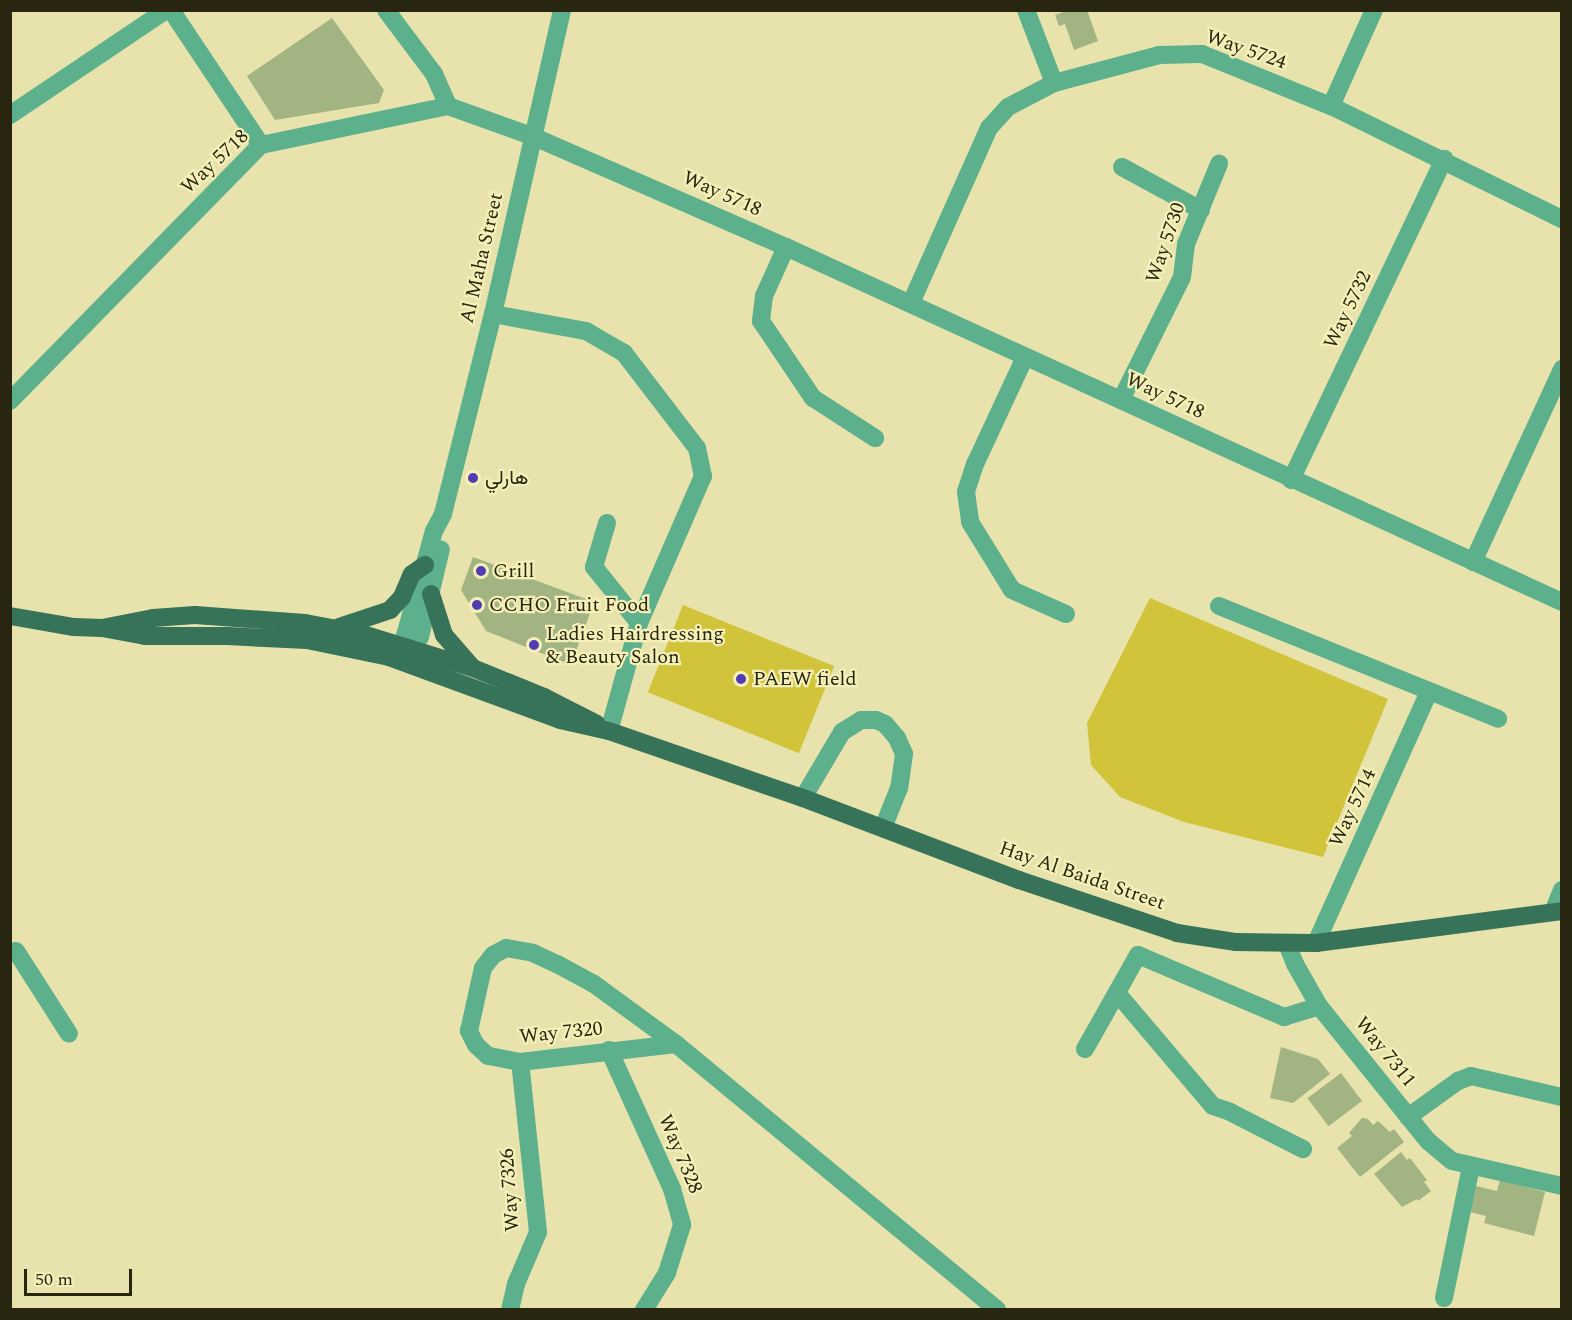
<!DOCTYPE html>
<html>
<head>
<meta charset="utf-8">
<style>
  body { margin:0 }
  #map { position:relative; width:1572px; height:1320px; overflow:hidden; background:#e8e3ac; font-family:Spectral,Vazirmatn,serif }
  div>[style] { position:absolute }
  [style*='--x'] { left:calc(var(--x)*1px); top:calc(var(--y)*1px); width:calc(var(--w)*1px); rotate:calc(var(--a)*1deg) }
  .green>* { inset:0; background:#d1c43b; transform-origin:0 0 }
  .building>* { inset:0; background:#a2b482; transform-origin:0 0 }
  .minor>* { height:18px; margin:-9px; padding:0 9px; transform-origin:9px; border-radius:9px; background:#5cb08c }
  .major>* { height:18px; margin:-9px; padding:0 9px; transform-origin:9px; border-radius:9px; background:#377359 }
  .dots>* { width:16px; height:16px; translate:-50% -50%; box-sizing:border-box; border:3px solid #f5f0b8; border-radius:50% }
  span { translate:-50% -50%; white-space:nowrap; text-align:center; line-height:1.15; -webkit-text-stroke:4.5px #f5f0b8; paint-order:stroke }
  .street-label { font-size:20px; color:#282610 }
  .poi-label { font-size:20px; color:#282610 }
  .left { translate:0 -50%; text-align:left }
  .frame { position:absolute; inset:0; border:12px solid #282610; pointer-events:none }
  .scale { position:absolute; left:24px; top:1269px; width:108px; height:27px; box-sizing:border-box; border:3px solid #282610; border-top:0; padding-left:8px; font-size:18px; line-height:21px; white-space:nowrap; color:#282610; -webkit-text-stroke:4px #f5f0b8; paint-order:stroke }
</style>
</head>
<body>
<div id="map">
  <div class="green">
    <i style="clip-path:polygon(1150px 598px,1388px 699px,1323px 857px,1184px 822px,1120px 797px,1091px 765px,1087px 723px)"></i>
    <i style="left:683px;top:605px;width:163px;height:94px;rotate:22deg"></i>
  </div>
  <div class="building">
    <i style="clip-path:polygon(1069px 10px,1087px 10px,1098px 41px,1074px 50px,1065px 24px,1059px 26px,1055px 15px)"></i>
    <i style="clip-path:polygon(332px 18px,384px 90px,379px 103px,275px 120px,247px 76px)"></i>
    <i style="clip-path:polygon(473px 557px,594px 602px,571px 665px,486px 631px,461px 590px)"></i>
    <i style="clip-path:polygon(1281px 1047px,1318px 1059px,1330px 1074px,1293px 1103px,1270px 1098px)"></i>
    <i style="left:1341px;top:1073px;width:35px;height:42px;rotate:53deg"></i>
    <i style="clip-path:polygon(1362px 1118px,1368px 1119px,1373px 1125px,1378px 1121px,1390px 1132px,1394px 1129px,1404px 1142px,1360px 1177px,1337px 1148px,1352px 1136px,1349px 1133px)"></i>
    <i style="clip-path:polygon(1401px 1152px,1407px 1160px,1410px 1158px,1427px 1180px,1424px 1182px,1431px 1191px,1418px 1201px,1417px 1199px,1402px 1207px,1374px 1174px)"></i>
    <i style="clip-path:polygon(1500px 1180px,1545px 1192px,1534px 1236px,1484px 1223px,1486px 1216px,1470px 1212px,1476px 1186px,1497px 1191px)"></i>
  </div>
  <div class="minor">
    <i style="--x:171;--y:10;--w:162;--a:56.3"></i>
    <i style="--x:386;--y:10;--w:80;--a:53.1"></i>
    <i style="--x:434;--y:74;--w:35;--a:66"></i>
    <i style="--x:1026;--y:10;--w:78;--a:69"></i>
    <i style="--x:1331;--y:106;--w:105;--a:-65.9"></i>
    <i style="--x:10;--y:115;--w:188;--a:-33.9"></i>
    <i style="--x:1122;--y:167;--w:90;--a:28.6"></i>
    <i style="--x:786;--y:247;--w:54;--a:114.2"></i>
    <i style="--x:764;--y:296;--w:25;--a:97"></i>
    <i style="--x:761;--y:321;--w:93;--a:56"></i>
    <i style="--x:813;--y:398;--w:74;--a:32.8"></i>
    <i style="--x:911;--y:303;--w:192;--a:-66"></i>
    <i style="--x:989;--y:128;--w:28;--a:-48"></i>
    <i style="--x:1008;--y:107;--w:52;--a:-27.6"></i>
    <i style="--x:1054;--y:83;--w:109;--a:-14.9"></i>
    <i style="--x:1159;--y:55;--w:43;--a:-1.3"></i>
    <i style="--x:1202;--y:54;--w:139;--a:22"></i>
    <i style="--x:1331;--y:106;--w:257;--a:26.1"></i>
    <i style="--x:493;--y:314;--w:95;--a:10.4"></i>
    <i style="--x:586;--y:331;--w:44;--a:30.1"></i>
    <i style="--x:624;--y:353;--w:120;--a:52.5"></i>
    <i style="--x:697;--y:448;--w:29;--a:78"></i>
    <i style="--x:703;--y:476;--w:160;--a:113.5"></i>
    <i style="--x:639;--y:623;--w:112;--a:105.5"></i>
    <i style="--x:1025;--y:357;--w:118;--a:115"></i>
    <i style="--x:975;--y:464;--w:29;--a:108"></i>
    <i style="--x:966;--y:492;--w:30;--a:82"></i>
    <i style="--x:970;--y:522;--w:80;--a:58.3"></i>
    <i style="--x:1012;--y:590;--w:59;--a:24"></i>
    <i style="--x:1121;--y:400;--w:137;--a:-63.6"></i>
    <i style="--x:1182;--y:277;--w:33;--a:-83"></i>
    <i style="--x:1186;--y:244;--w:87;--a:-67.6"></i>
    <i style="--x:10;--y:401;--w:359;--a:-45.6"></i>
    <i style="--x:261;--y:145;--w:191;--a:-11.8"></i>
    <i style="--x:448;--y:106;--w:89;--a:19.7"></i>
    <i style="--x:532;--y:136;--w:277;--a:23.6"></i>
    <i style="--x:786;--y:247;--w:853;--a:24.58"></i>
    <i style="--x:1291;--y:480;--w:356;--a:-64.5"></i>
    <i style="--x:607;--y:523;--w:46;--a:106.5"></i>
    <i style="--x:594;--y:567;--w:72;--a:51.2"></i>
    <i style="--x:1473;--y:562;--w:213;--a:-65.2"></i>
    <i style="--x:1219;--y:606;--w:301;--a:22"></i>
    <i style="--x:400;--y:655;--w:14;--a:-25"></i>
    <i style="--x:413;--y:649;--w:14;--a:-60"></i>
    <i style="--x:420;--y:637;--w:90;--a:-76.6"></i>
    <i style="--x:410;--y:660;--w:25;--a:-102"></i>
    <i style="--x:405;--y:636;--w:109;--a:-74.6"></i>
    <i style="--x:434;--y:531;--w:19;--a:-62"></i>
    <i style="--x:443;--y:514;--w:206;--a:-76"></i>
    <i style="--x:493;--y:314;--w:312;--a:-77.2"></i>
    <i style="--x:803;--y:798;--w:77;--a:-59.4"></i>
    <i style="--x:842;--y:732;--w:22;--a:-32"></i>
    <i style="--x:861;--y:720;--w:15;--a:0"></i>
    <i style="--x:876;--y:720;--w:10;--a:24"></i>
    <i style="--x:885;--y:724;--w:18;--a:49"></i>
    <i style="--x:897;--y:738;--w:17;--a:66"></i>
    <i style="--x:904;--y:754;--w:34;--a:98"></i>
    <i style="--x:899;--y:788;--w:43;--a:111.8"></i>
    <i style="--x:1553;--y:912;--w:24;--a:-68"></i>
    <i style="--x:1316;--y:943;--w:276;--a:-65.8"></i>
    <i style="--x:1287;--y:944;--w:22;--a:68"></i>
    <i style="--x:1295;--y:964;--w:48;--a:60.3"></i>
    <i style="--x:1319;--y:1006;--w:174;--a:51.1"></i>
    <i style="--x:1428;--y:1141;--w:31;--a:40"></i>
    <i style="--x:1452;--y:1161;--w:113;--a:12.8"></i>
    <i style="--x:16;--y:951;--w:98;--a:57.4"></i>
    <i style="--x:1117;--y:993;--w:148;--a:49.7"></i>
    <i style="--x:1213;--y:1106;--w:18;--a:19"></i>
    <i style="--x:1230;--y:1112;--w:82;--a:26.9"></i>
    <i style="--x:676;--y:1044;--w:157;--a:173.4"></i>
    <i style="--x:520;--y:1062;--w:33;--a:-169"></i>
    <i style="--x:488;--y:1056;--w:16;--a:-137"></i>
    <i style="--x:476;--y:1045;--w:16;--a:-117"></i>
    <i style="--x:469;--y:1031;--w:65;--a:-77.5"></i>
    <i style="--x:483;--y:968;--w:16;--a:-52"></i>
    <i style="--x:493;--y:955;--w:15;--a:-28"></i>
    <i style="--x:506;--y:948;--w:27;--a:10"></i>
    <i style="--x:533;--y:953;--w:26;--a:25"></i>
    <i style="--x:557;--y:964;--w:42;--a:28.4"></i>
    <i style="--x:594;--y:984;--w:102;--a:36.2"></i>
    <i style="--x:676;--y:1044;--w:417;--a:39.6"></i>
    <i style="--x:1085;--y:1049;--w:108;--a:-60.6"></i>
    <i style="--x:1138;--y:955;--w:159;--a:23"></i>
    <i style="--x:1284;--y:1017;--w:37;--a:-17"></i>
    <i style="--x:609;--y:1050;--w:153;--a:65.6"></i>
    <i style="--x:672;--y:1189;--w:37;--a:74"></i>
    <i style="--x:682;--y:1225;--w:50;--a:107.4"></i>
    <i style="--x:667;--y:1273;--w:44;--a:121.9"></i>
    <i style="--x:1408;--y:1117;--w:62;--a:-35.8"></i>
    <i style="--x:1458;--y:1081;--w:14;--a:-21"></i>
    <i style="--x:1471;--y:1076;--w:93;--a:13"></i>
    <i style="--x:1444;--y:1298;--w:135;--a:-78.4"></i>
    <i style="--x:510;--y:1310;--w:27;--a:-77"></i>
    <i style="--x:516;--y:1284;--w:56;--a:-67.1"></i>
    <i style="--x:538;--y:1232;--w:171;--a:-96"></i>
  </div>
  <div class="major">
    <i style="--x:431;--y:594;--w:43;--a:72.4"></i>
    <i style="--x:444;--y:635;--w:43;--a:48.8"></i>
    <i style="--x:10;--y:616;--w:65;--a:9.8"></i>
    <i style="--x:74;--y:627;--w:28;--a:2"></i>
    <i style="--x:102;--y:628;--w:52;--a:-11.1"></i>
    <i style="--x:153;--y:618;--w:42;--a:-4.1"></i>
    <i style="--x:195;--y:615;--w:110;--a:4.2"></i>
    <i style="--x:305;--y:623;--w:59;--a:10.7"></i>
    <i style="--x:363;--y:634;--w:115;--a:17.2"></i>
    <i style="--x:473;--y:668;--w:77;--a:22.2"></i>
    <i style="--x:544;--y:697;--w:59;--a:27"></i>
    <i style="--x:339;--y:627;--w:54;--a:-18.4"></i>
    <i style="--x:390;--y:610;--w:18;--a:-47"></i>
    <i style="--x:402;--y:597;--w:25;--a:-67"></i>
    <i style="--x:412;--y:574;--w:16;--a:-35"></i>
    <i style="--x:102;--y:628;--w:44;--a:10.5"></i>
    <i style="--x:145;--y:636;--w:82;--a:0"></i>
    <i style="--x:227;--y:636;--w:80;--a:2.9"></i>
    <i style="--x:307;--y:640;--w:84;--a:11.7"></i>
    <i style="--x:389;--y:657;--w:182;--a:20.2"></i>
    <i style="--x:560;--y:720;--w:50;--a:12.7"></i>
    <i style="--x:609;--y:731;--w:205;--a:19.1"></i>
    <i style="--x:803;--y:798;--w:231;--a:20.8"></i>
    <i style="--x:1019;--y:880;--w:167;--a:18.5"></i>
    <i style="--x:1177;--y:933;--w:60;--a:8.7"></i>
    <i style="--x:1236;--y:942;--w:80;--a:0.7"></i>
    <i style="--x:1316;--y:943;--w:248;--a:-7.4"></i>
  </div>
  <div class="dots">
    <i style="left:473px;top:478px;background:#503db4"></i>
    <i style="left:481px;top:571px;background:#503db4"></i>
    <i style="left:477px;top:605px;background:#503db4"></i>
    <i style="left:534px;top:645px;background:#503db4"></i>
    <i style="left:741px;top:679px;background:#503db4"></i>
  </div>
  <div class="street-label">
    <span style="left:1246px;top:50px;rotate:19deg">Way 5724</span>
    <span style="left:215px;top:162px;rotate:-43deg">Way 5718</span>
    <span style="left:722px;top:194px;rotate:24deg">Way 5718</span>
    <span style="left:1166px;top:243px;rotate:-71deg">Way 5730</span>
    <span style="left:482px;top:258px;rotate:-77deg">Al Maha Street</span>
    <span style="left:1348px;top:310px;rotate:-64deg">Way 5732</span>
    <span style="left:1165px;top:396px;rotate:25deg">Way 5718</span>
    <span style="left:1353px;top:808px;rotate:-65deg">Way 5714</span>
    <span style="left:1082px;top:876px;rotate:19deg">Hay Al Baida Street</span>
    <span style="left:561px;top:1033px;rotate:-6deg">Way 7320</span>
    <span style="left:1385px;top:1052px;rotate:51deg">Way 7311</span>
    <span style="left:680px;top:1154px;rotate:67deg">Way 7328</span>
    <span style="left:510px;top:1190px;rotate:-94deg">Way 7326</span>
  </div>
  <div class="poi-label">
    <span class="left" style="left:485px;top:478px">هارلي</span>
    <span class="left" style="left:493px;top:571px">Grill</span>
    <span class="left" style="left:489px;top:605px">CCHO Fruit Food</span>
    <span class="left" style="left:546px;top:646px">Ladies Hairdressing<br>&amp; Beauty Salon</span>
    <span class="left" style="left:753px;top:679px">PAEW field</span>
  </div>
  <div class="frame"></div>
  <div class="scale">50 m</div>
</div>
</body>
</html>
